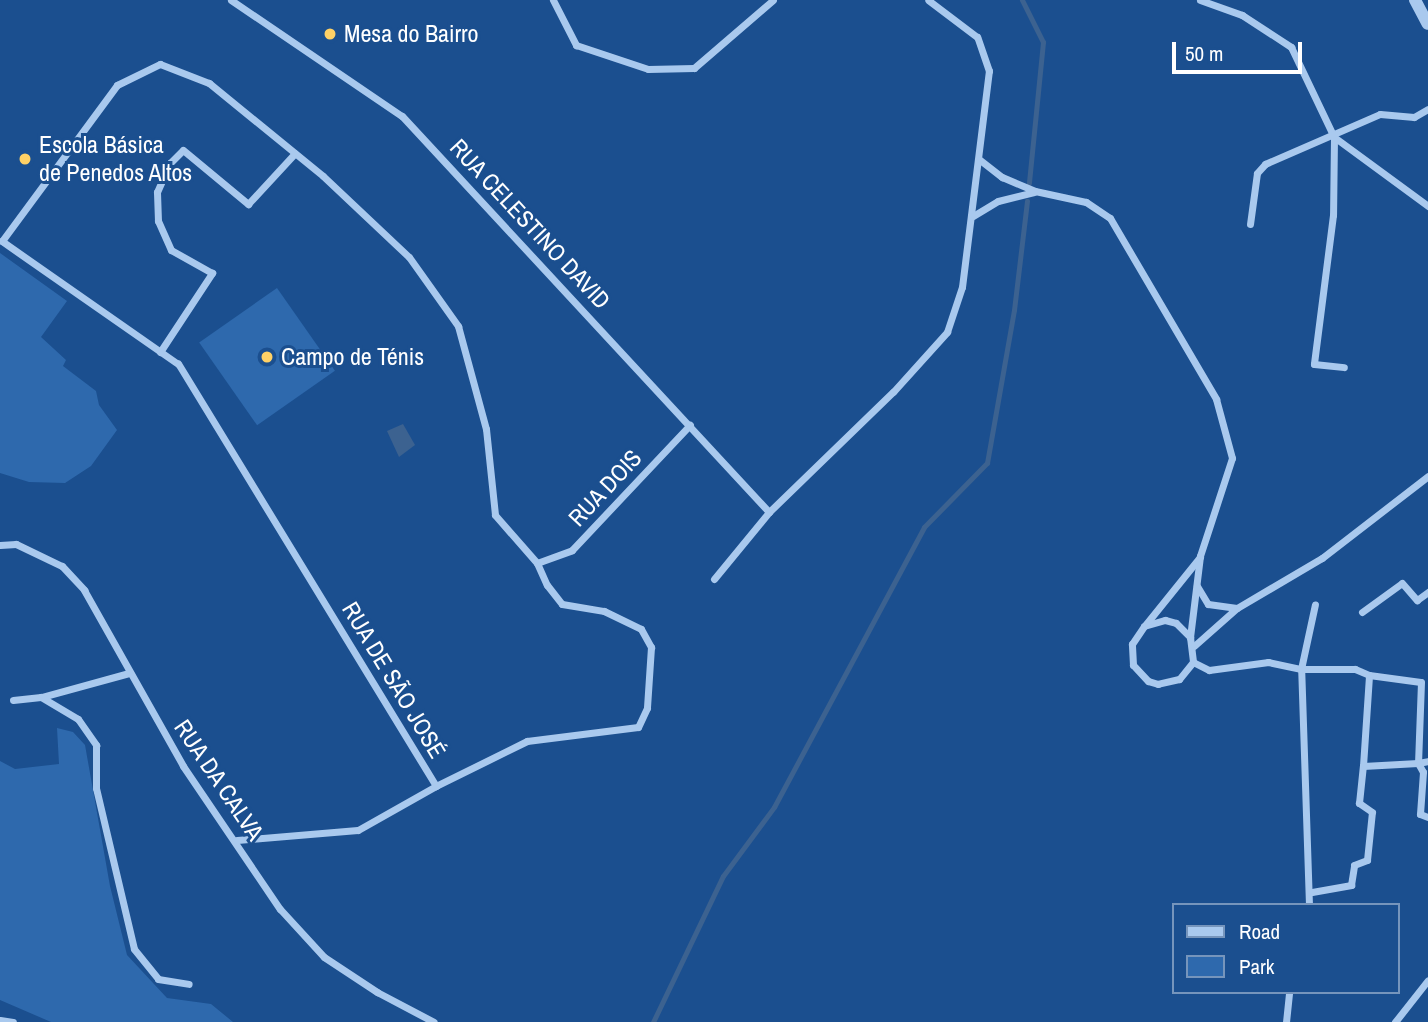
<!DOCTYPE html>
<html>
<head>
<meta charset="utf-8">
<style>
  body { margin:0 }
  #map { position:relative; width:1428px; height:1022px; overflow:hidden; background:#1b4f8f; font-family:"Archivo Narrow",sans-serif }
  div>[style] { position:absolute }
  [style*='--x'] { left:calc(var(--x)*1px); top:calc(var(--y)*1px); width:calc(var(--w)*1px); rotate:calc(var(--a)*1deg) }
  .green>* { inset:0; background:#2e69ad; transform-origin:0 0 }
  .water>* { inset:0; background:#3c6290 }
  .stream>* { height:5px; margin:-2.5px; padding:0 2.5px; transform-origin:2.5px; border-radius:2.5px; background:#3c6290 }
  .minor>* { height:7px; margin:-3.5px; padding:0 3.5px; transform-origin:3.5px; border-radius:3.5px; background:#a9c9ee }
  .tertiary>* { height:12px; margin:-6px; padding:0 6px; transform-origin:6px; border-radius:6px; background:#a9c9ee }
  .dots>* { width:19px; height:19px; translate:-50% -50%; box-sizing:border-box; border:4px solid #1b4f8f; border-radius:50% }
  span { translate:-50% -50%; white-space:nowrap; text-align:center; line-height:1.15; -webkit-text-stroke:6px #1b4f8f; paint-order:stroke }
  .poi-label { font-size:24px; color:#fff }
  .left { translate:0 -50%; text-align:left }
  .street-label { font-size:24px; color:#fff }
  .legend { position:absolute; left:1172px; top:903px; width:228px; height:91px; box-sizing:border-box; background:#1b4f8f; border:2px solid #7695bc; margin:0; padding:9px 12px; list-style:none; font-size:21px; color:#fff }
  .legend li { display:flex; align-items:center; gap:14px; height:35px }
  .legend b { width:35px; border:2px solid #7695bc }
  .scale { position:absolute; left:1172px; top:42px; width:130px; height:32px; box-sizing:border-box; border:4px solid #fff; border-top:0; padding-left:9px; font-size:21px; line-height:24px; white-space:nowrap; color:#fff; -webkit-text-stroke:5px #1b4f8f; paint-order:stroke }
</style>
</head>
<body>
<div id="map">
  <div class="green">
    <i style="clip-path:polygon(0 253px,67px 301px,41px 337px,66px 360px,63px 366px,96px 391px,99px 405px,117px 430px,91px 466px,65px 483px,29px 482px,0 473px)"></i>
    <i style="left:277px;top:288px;width:101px;height:95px;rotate:55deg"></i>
    <i style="clip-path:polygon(57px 728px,73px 732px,85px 745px,110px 886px,127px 955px,167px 998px,211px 1004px,233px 1022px,51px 1022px,0 1000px,0 761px,15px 769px,59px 764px)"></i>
  </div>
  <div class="water">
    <i style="clip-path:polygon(403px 424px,415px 445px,399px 457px,387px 431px)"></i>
  </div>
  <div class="stream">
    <i style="--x:1022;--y:0;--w:47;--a:63.4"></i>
    <i style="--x:1043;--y:42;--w:142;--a:95.7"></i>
    <i style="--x:653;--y:1022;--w:162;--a:-64.4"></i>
    <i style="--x:723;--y:876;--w:86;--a:-53.5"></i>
    <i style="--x:774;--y:807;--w:318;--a:-61.8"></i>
    <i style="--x:924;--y:527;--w:90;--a:-45.5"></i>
    <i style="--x:987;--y:463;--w:155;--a:-80"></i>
    <i style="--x:1014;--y:310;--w:110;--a:-83.2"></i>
  </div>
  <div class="minor">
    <i style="--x:231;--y:0;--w:207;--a:34.2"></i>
    <i style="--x:402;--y:116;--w:540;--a:47.18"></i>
    <i style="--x:769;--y:512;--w:173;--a:-44.1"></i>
    <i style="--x:893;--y:392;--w:81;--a:-48"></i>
    <i style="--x:947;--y:332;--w:47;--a:-71.6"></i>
    <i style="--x:962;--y:287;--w:218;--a:-82.9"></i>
    <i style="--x:989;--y:71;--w:36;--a:-109"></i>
    <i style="--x:977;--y:37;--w:61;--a:-142.9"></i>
    <i style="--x:553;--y:0;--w:51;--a:62.9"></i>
    <i style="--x:576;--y:45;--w:76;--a:18.4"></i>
    <i style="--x:648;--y:69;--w:46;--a:-1.2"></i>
    <i style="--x:694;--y:68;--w:104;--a:-40.7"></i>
    <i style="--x:1200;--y:0;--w:45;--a:19.7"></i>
    <i style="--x:1242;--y:15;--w:59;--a:33.1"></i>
    <i style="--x:1291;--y:47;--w:100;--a:64.5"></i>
    <i style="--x:1334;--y:137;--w:117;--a:36.3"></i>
    <i style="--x:160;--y:64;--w:53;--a:21.2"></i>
    <i style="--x:209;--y:83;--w:147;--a:39.2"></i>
    <i style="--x:323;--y:176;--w:118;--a:43.3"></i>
    <i style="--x:409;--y:257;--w:85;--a:54.6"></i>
    <i style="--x:458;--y:326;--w:107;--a:74.8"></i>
    <i style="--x:486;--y:429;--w:86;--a:84"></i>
    <i style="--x:495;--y:515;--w:64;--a:48.8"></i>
    <i style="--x:537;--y:563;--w:24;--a:66"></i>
    <i style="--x:547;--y:585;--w:24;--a:52"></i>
    <i style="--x:562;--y:604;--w:43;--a:9.5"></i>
    <i style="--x:604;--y:611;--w:41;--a:25.9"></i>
    <i style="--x:641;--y:629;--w:21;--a:61"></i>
    <i style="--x:651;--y:647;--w:61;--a:93.8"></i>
    <i style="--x:647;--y:708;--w:21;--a:115"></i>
    <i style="--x:638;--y:727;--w:112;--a:172.8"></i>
    <i style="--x:527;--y:741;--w:102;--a:153.7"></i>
    <i style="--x:436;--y:786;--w:495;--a:-121.4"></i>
    <i style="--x:178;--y:364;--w:215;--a:-145.1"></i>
    <i style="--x:2;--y:241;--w:194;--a:-53.6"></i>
    <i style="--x:117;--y:85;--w:48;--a:-26"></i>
    <i style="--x:1334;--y:137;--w:78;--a:90.7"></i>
    <i style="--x:1333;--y:215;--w:150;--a:97.3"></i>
    <i style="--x:1314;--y:364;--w:30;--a:6"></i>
    <i style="--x:980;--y:160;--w:28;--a:38"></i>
    <i style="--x:1002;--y:177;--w:36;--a:23"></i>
    <i style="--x:1035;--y:191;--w:52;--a:12.2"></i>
    <i style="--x:1086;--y:202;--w:29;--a:34"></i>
    <i style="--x:1110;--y:218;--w:210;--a:59.6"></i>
    <i style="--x:1216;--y:399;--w:61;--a:74.8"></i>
    <i style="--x:1232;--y:458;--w:103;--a:108.1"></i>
    <i style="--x:1200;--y:556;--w:82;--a:97"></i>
    <i style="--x:1190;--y:637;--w:25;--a:83"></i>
    <i style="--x:1193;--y:662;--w:22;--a:129"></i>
    <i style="--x:1179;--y:679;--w:22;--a:167"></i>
    <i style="--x:1158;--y:684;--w:10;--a:-163"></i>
    <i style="--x:1148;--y:681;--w:22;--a:-133"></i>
    <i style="--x:1133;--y:665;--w:21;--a:-93"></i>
    <i style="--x:1132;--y:644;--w:22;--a:-56"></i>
    <i style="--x:1144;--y:626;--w:22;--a:-16"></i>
    <i style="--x:1165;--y:620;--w:11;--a:15"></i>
    <i style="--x:1176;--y:623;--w:20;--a:45"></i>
    <i style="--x:973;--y:216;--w:29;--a:-31"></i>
    <i style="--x:998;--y:201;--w:37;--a:-14"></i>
    <i style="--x:1250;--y:224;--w:51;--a:-82.2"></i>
    <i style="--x:1257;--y:173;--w:12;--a:-48"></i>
    <i style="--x:1265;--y:164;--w:125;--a:-23.5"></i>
    <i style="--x:1380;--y:114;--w:34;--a:5"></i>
    <i style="--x:1414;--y:117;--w:16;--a:-30"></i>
    <i style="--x:160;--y:352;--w:95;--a:-56.6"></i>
    <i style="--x:212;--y:273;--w:47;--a:-150.7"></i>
    <i style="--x:171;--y:250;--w:32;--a:-114"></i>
    <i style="--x:158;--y:221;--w:29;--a:-92"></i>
    <i style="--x:157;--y:192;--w:32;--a:-66"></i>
    <i style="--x:170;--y:163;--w:18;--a:-45"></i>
    <i style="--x:183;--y:150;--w:85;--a:39.7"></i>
    <i style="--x:248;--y:204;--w:69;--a:-47.3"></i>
    <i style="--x:0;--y:545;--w:16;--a:-4"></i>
    <i style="--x:16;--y:544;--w:51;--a:25.6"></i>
    <i style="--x:62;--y:566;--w:33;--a:47"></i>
    <i style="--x:84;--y:590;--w:202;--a:60.6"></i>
    <i style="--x:183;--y:766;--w:173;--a:55.9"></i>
    <i style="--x:280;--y:909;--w:65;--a:47.5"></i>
    <i style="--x:324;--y:957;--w:64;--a:33.4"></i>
    <i style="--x:377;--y:992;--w:64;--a:27.8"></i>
    <i style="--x:537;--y:563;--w:37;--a:-20"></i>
    <i style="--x:572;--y:550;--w:172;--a:-46.7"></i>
    <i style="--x:714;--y:579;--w:87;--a:-50.6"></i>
    <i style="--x:1197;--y:586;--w:21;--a:59"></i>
    <i style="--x:1208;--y:604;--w:29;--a:8"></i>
    <i style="--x:1362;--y:612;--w:49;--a:-35.9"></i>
    <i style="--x:1402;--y:583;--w:23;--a:49"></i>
    <i style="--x:1417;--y:600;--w:14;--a:-36"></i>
    <i style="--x:1146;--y:624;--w:86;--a:-51.1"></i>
    <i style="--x:1194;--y:646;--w:57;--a:-41.5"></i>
    <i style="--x:1237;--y:608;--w:99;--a:-30.5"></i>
    <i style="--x:1322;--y:558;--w:134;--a:-37.7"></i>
    <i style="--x:1193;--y:662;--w:18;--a:27"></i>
    <i style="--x:1209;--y:670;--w:60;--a:-7.7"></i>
    <i style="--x:1268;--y:662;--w:34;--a:12"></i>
    <i style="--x:1301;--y:669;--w:54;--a:0"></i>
    <i style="--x:1355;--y:669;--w:15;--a:23"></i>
    <i style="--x:129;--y:673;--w:91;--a:164.7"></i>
    <i style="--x:41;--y:697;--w:43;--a:30.7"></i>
    <i style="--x:78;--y:719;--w:32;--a:55"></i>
    <i style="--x:96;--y:745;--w:43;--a:90"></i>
    <i style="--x:96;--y:788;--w:165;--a:76.7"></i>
    <i style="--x:134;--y:949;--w:38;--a:51"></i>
    <i style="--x:158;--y:979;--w:31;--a:9"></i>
    <i style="--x:13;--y:700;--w:28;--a:-6"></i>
    <i style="--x:1363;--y:766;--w:91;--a:-86.2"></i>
    <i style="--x:1369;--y:675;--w:52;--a:7.7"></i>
    <i style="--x:1421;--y:682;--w:81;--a:92.1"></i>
    <i style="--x:1418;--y:763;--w:10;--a:-11"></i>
    <i style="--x:237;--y:840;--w:121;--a:-4.7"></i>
    <i style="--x:358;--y:830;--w:90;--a:-29.4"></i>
    <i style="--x:1312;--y:892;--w:40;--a:-10"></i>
    <i style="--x:1351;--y:885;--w:20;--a:-81"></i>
    <i style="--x:1354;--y:865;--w:14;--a:-21"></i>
    <i style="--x:1367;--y:860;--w:48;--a:-84.1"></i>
    <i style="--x:1372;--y:812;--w:16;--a:-145"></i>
    <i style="--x:1359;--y:803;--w:37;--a:-84"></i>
    <i style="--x:1363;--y:766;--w:55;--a:-3.1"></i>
    <i style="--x:1418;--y:763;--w:10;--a:61"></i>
    <i style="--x:1423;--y:772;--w:42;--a:94.1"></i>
    <i style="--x:1420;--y:814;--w:9;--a:21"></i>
    <i style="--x:1309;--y:905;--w:236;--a:-91.9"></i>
    <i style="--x:1301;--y:669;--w:66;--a:-77.8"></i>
    <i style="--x:0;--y:1020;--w:13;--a:9"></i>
    <i style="--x:1286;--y:1022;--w:30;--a:-84"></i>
    <i style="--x:1395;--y:1022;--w:53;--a:-51.8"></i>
  </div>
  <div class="tertiary">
    <i style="--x:1415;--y:0;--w:27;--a:62"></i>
  </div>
  <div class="dots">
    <i style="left:330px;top:34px;background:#ffd166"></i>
    <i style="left:25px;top:159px;background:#ffd166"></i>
    <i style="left:267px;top:357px;background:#ffd166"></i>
  </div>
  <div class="poi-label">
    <span class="left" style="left:344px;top:34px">Mesa do Bairro</span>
    <span class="left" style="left:39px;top:159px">Escola Básica<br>de Penedos Altos</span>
    <span class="left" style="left:281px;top:357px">Campo de Ténis</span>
  </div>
  <div class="street-label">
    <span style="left:530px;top:224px;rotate:47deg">RUA CELESTINO DAVID</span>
    <span style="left:605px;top:488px;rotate:-47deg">RUA DOIS</span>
    <span style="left:394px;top:680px;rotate:59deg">RUA DE SÃO JOSÉ</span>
    <span style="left:219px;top:780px;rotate:56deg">RUA DA CALVA</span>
  </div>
  <ul class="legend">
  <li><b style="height:9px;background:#a9c9ee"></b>Road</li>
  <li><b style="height:19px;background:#2e69ad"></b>Park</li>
  </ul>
  <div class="scale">50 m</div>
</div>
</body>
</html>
